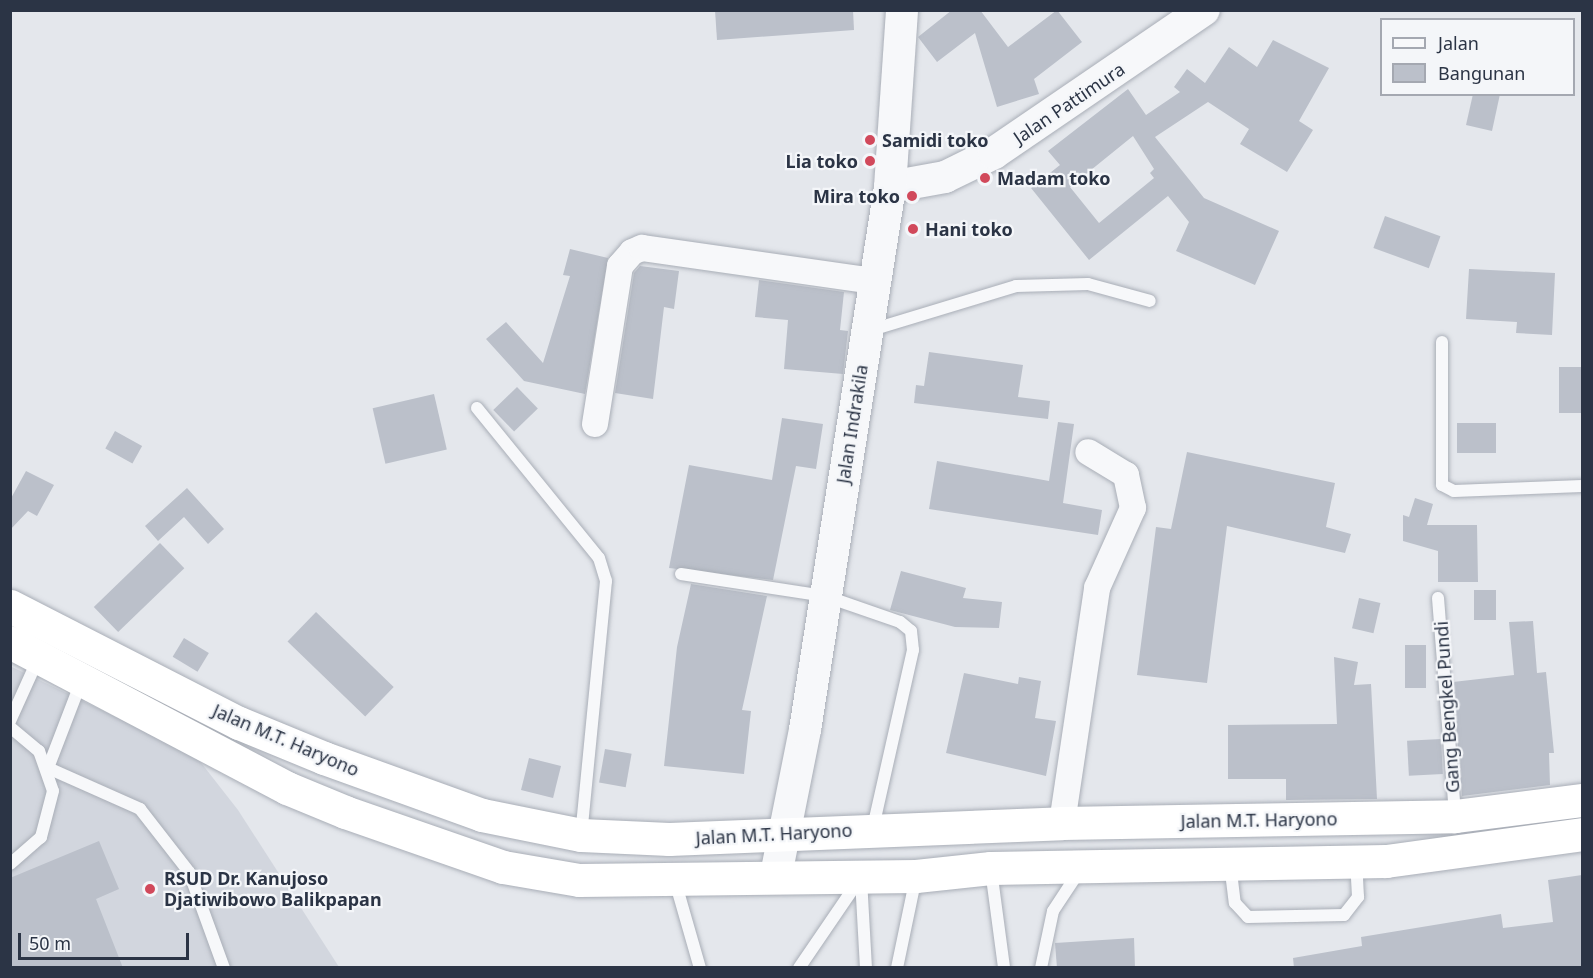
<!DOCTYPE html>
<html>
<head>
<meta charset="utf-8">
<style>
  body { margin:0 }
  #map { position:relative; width:1593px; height:978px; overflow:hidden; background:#e4e7ec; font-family:"Noto Sans",sans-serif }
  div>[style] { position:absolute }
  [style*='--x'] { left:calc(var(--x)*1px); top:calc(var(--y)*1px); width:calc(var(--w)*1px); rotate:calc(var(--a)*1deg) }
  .built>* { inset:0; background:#d2d6de }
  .building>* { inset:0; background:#bbc0ca; transform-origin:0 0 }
  .roads { filter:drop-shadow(0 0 2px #a9aeb7) drop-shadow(0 0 2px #a9aeb7) }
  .service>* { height:12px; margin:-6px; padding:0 6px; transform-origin:6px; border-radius:6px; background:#f7f8fa }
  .minor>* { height:26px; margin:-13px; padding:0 13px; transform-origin:13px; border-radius:13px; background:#f7f8fa }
  .tertiary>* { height:32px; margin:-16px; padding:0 16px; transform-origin:16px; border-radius:16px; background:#f7f8fa }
  .trunk>* { height:33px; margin:-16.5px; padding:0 16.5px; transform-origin:16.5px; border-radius:16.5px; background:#fff }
  .dots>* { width:16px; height:16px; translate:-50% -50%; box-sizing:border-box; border:3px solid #f4f6f9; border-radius:50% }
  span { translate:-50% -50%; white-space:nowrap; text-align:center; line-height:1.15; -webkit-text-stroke:4.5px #f4f6f9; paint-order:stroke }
  .street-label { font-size:18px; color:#2b3445 }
  .poi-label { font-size:18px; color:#2b3445; font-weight:700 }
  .left { translate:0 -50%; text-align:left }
  .right { translate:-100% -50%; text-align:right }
  .frame { position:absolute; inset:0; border:12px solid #2b3445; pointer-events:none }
  .legend { position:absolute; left:1380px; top:18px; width:195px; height:78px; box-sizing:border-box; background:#f4f6f9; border:2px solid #a4a8b1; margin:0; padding:8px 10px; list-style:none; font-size:18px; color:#2b3445 }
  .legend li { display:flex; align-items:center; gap:12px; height:30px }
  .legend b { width:30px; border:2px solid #a4a8b1 }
  .scale { position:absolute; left:18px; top:933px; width:171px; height:27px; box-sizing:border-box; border:3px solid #2b3445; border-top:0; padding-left:8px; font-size:18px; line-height:21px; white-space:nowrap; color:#2b3445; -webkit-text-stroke:4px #f4f6f9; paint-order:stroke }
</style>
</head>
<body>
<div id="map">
  <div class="built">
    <i style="clip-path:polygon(12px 667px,195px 755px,238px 810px,339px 967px,11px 968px)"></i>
  </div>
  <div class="building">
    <i style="clip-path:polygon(715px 10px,853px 10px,854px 30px,717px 40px)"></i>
    <i style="clip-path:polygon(952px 10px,980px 10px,1008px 47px,1057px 10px,1082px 42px,1034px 79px,1039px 94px,997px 107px,975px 33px,937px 62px,918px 37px)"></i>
    <i style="clip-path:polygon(evenodd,1273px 40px,1329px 68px,1299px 121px,1313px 130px,1287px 172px,1240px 144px,1249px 129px,1208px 102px,1155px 137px,1204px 198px,1279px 231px,1255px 285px,1176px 251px,1189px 222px,1168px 196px,1089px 260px,1031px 188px,1060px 165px,1048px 151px,1128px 89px,1146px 115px,1180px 92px,1174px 87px,1187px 69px,1205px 83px,1229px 47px,1257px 67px,1273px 40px,1133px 136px,1154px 169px,1150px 173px,1154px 178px,1099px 223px,1070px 187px,1133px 136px)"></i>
    <i style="clip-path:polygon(1473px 94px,1500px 94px,1492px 131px,1466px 125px)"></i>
    <i style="left:1385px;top:216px;width:59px;height:34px;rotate:20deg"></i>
    <i style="clip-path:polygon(570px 249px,608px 258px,585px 394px,524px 381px,486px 339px,506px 322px,543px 363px,570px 276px,563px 275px)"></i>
    <i style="clip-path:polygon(640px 266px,679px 271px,674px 309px,664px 307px,653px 399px,615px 393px,634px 273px)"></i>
    <i style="clip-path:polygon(1469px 269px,1555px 273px,1552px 335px,1516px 333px,1517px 322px,1466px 319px)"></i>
    <i style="clip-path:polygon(759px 280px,844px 292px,840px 330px,848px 331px,843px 374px,784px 369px,788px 320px,755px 317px)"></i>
    <i style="clip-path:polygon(929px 352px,1023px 365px,1018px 397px,1050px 401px,1048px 419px,914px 403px,916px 385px,924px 386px)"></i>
    <i style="left:1559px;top:367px;width:23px;height:46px"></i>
    <i style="left:517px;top:387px;width:30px;height:33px;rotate:46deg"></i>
    <i style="left:434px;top:394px;width:57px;height:63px;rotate:77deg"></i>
    <i style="clip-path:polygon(782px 418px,823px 424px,816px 469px,796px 466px,773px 580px,669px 568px,689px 465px,772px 480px)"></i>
    <i style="clip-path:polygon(1058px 422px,1074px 424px,1063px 503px,1102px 510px,1098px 535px,929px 509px,937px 461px,1049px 481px)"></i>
    <i style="left:1457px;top:423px;width:39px;height:30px"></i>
    <i style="left:115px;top:431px;width:31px;height:20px;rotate:29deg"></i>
    <i style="clip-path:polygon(1187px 452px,1335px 483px,1326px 527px,1351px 534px,1345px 553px,1227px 526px,1207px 683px,1137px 675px,1156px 527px,1171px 529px)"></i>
    <i style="clip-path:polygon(26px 471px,54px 485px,37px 516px,28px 511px,10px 530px,10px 500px)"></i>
    <i style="clip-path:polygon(187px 488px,224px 529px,208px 544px,184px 517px,158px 541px,145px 526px)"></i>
    <i style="clip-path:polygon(1415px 498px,1433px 504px,1427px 525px,1477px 525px,1478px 582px,1438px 582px,1438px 551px,1403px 541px,1403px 515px,1409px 517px)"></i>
    <i style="left:160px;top:543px;width:35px;height:92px;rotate:46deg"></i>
    <i style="clip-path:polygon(901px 571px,966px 588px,963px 598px,1002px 602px,999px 628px,955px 627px,890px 610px)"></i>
    <i style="clip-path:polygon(691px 584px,767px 596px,742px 710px,751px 711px,744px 774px,664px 766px,677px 647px)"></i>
    <i style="left:1474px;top:590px;width:22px;height:30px"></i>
    <i style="left:1359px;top:598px;width:22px;height:31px;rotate:13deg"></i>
    <i style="left:316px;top:612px;width:108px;height:41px;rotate:44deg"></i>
    <i style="clip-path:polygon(1533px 621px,1537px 673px,1546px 672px,1554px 753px,1549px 753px,1550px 785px,1462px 796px,1453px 682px,1514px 675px,1509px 622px)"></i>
    <i style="left:184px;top:638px;width:29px;height:22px;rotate:31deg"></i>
    <i style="left:1405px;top:645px;width:21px;height:43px"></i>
    <i style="clip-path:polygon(1334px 657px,1358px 662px,1354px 685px,1371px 684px,1377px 799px,1286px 800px,1286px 779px,1228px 779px,1228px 725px,1337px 724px)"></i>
    <i style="clip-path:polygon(964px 673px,1018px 684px,1019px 677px,1041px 681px,1035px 718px,1056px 721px,1046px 776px,946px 753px)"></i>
    <i style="left:1441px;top:739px;width:35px;height:34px;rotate:87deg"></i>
    <i style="left:605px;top:749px;width:27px;height:34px;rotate:10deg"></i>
    <i style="left:529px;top:758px;width:33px;height:33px;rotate:14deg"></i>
    <i style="clip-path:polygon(99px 841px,119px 889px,96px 899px,123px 968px,10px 968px,10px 878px)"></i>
    <i style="clip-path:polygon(1582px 875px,1582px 968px,1294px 968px,1293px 958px,1362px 946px,1361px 937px,1501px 914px,1503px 928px,1553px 922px,1548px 880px)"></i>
    <i style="clip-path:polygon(1134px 938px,1135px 968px,1057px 968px,1055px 943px)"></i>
  </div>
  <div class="roads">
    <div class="service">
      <i style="--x:868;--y:331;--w:155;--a:-16.9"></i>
      <i style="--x:1016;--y:286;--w:72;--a:-1.6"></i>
      <i style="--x:1088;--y:284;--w:64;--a:15.3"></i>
      <i style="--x:1442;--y:342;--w:143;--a:90"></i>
      <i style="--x:1442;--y:485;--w:13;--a:27"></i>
      <i style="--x:1454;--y:491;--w:128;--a:-2.2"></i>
      <i style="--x:477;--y:408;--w:193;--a:50.9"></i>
      <i style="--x:599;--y:558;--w:24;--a:73"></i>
      <i style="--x:606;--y:581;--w:254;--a:95.6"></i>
      <i style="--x:681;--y:574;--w:146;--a:8.7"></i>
      <i style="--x:825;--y:596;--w:79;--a:19.1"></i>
      <i style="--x:900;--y:622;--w:14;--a:39"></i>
      <i style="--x:911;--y:631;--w:19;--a:84"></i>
      <i style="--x:913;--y:650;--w:182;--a:102.7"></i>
      <i style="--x:1438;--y:598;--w:218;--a:85.5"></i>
      <i style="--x:81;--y:682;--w:92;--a:111"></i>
      <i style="--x:48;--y:768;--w:101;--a:24"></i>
      <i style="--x:140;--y:809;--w:80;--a:52.1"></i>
      <i style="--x:189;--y:872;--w:102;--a:70"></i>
      <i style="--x:10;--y:721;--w:68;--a:-65.7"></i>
      <i style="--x:10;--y:727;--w:38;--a:40"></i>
      <i style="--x:39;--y:751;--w:42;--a:70.7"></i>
      <i style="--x:53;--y:791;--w:48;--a:104.6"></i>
      <i style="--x:41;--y:837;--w:41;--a:138.9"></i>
      <i style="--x:1230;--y:864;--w:39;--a:83"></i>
      <i style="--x:1235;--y:903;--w:19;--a:47"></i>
      <i style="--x:1248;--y:917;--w:96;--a:-1.2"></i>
      <i style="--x:1344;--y:915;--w:23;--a:-52"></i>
      <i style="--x:1358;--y:897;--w:35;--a:-93"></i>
      <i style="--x:991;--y:870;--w:99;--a:82.4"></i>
      <i style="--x:861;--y:879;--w:89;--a:86.8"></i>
      <i style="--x:675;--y:881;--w:91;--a:74"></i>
      <i style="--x:799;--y:968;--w:107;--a:-55.7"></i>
      <i style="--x:897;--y:968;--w:93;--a:-78.2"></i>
      <i style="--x:1041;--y:968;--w:58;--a:-78.1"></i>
      <i style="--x:1053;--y:911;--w:49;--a:-56.6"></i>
    </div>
    <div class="minor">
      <i style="--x:595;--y:424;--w:160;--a:-81"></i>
      <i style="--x:620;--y:266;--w:18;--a:-49"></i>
      <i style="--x:632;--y:252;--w:11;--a:-22"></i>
      <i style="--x:642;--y:248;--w:234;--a:8.1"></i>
      <i style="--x:1062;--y:823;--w:238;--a:-81.5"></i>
      <i style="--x:1097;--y:588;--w:88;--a:-65.8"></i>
      <i style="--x:1133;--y:508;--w:34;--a:-102"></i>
      <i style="--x:1126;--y:475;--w:44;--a:-148.8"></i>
    </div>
    <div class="tertiary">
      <i style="--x:890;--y:187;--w:56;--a:-10.3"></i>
      <i style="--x:945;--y:177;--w:55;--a:-26.1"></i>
      <i style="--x:994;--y:153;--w:254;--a:-34.3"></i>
      <i style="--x:776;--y:875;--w:148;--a:-78.7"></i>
      <i style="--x:805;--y:730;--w:550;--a:-81.1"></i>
      <i style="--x:890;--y:187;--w:177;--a:-86.1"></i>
    </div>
    <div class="trunk">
      <i style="--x:10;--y:606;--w:257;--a:27.1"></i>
      <i style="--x:239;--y:723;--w:92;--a:22.4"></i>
      <i style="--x:324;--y:758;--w:168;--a:19.8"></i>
      <i style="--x:482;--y:815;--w:101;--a:11.4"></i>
      <i style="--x:581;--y:835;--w:88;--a:2.6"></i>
      <i style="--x:669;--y:839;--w:393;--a:-2.3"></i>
      <i style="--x:1062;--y:823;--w:393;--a:-1"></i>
      <i style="--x:1455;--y:816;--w:128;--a:-7.2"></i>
      <i style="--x:10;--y:642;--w:313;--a:27.8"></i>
      <i style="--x:287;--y:788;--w:63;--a:22.5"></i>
      <i style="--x:345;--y:812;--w:167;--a:19.2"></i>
      <i style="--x:503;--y:867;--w:77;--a:9.7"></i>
      <i style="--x:579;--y:880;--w:337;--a:-0.7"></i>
      <i style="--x:916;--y:876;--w:75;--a:-6.1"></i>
      <i style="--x:991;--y:868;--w:395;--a:-1"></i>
      <i style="--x:1386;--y:861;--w:198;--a:-7.8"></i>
    </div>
  </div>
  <div class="dots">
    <i style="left:870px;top:140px;background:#d1495b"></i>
    <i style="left:870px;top:161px;background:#d1495b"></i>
    <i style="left:985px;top:178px;background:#d1495b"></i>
    <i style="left:912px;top:196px;background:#d1495b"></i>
    <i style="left:913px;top:229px;background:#d1495b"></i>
    <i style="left:150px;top:889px;background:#d1495b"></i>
  </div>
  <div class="street-label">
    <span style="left:1069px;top:103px;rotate:-34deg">Jalan Pattimura</span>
    <span style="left:852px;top:424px;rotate:-81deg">Jalan Indrakila</span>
    <span style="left:1447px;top:707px;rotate:-94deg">Gang Bengkel Pundi</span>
    <span style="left:286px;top:740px;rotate:23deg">Jalan M.T. Haryono</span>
    <span style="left:1259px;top:820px;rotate:-1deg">Jalan M.T. Haryono</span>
    <span style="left:774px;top:834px;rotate:-3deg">Jalan M.T. Haryono</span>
  </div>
  <div class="poi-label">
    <span class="left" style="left:882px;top:140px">Samidi toko</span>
    <span class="right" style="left:858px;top:161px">Lia toko</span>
    <span class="left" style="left:997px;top:178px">Madam toko</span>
    <span class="right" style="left:900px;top:196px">Mira toko</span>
    <span class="left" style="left:925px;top:229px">Hani toko</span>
    <span class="left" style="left:164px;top:889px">RSUD Dr. Kanujoso<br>Djatiwibowo Balikpapan</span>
  </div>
  <div class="frame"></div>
  <ul class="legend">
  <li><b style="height:8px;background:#f7f8fa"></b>Jalan</li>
  <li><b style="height:16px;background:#bbc0ca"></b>Bangunan</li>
  </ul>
  <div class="scale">50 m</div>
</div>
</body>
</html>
